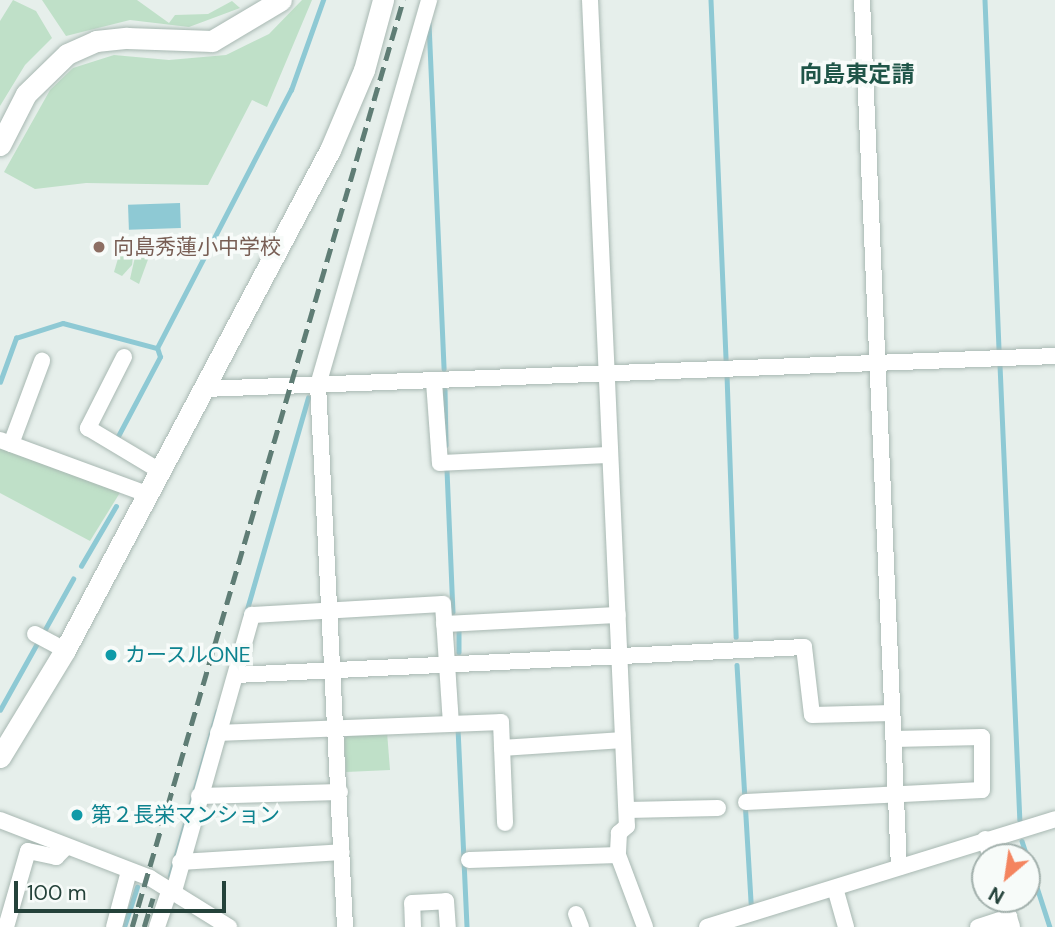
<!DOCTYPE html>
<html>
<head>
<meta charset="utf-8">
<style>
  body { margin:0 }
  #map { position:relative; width:1055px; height:927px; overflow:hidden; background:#e6efeb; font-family:"DM Sans","Noto Sans JP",sans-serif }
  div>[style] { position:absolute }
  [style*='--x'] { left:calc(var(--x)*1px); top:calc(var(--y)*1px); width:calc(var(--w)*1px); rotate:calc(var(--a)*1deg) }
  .green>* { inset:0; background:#bfe0c8 }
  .water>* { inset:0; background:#8ec9d4; transform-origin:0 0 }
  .stream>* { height:4.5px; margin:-2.25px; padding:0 2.25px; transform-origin:2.25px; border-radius:2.25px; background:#8ec9d4 }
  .roads { filter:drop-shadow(0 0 2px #a8b8b2) drop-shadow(0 0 2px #a8b8b2) }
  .street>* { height:16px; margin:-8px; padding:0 8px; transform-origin:8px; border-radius:8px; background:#fff }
  .secondary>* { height:21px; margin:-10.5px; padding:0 10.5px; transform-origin:10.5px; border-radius:10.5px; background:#fff }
  .rail>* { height:4.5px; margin-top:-2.25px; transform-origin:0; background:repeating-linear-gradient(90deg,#5f7d75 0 14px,transparent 0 21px) }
  .dots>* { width:19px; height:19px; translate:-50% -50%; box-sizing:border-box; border:4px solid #f7fbf9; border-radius:50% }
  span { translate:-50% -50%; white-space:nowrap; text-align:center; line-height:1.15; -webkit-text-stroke:7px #f7fbf9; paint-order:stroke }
  .education-label { font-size:21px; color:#785e54 }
  .left { translate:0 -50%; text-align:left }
  .culture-label { font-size:21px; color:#0d838f }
  .neighbourhood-label { font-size:23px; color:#1f5548; font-weight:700 }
  .north { position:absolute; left:971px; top:843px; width:70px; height:70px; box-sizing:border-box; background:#f7fbf9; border:2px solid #a3b1ad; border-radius:50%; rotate:209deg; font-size:19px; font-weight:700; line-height:28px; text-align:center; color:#24423a }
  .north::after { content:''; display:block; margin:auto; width:24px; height:32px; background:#f4845f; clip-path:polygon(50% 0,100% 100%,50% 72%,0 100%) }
  .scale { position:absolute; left:14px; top:881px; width:212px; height:32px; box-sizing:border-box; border:4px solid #24423a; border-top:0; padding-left:9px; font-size:21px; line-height:24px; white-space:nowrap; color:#24423a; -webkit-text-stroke:5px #f7fbf9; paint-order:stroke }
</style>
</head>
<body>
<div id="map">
  <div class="green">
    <i style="clip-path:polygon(13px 0,36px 11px,52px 38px,25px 65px,0 106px,0 21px)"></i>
    <i style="clip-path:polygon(42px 0,137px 0,169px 23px,175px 15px,208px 14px,232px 1px,240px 8px,189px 27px,130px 20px,66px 36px)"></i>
    <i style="clip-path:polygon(302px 0,312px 0,267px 107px,252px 100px,208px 185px,86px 183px,35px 189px,4px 172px,50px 90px,73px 68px,114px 55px,169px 60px,226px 55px,269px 34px)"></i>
    <i style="clip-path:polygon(138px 244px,149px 244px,150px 254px,139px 284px,130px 279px)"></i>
    <i style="clip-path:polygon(122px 245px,134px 248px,132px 265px,122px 276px,114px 272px)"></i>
    <i style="clip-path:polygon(0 446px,121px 491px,90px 541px,0 493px)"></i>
    <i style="clip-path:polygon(387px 732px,390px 770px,346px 772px,344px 739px,351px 733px)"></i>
  </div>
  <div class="water">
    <i style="left:180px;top:203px;width:25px;height:52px;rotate:88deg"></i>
  </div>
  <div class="stream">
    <i style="--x:711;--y:0;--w:362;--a:87.6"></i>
    <i style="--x:985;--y:0;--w:351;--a:87.7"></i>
    <i style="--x:429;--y:23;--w:346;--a:87.5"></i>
    <i style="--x:1000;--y:365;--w:455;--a:87.5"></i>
    <i style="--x:727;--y:375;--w:262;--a:88"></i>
    <i style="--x:0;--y:382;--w:47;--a:-70"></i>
    <i style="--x:16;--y:338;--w:49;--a:-17.7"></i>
    <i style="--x:63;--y:323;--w:97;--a:14.9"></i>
    <i style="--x:157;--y:348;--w:291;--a:-62.6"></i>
    <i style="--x:291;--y:90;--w:96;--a:-70.4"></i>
    <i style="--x:445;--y:390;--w:55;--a:89"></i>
    <i style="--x:116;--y:440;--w:94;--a:-62.1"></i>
    <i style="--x:160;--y:357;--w:9;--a:-108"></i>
    <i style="--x:447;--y:470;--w:142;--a:87.6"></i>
    <i style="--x:81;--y:566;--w:69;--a:-59.7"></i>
    <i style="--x:245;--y:616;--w:227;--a:-73.9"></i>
    <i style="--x:459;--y:632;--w:20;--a:90"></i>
    <i style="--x:43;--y:633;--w:62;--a:-60.9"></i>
    <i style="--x:737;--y:665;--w:239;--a:86.6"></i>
    <i style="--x:0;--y:710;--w:80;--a:-60.9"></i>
    <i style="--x:458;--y:728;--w:199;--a:87.4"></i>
    <i style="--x:1022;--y:841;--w:90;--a:72"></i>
    <i style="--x:170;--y:876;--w:171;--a:-74"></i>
    <i style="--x:124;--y:927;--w:42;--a:-72"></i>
  </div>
  <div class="roads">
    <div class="street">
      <i style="--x:590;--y:0;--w:827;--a:87.44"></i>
      <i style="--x:627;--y:826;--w:11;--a:139"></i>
      <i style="--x:619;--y:833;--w:22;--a:93"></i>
      <i style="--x:618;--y:855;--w:77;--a:69.4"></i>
      <i style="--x:862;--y:0;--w:868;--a:87.56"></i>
      <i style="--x:124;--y:357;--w:80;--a:116.9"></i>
      <i style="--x:88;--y:428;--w:84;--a:30.8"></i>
      <i style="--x:434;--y:382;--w:81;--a:85.8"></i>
      <i style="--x:440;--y:463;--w:170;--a:-2.7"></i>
      <i style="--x:204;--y:389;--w:852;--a:-2.22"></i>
      <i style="--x:0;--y:440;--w:157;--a:20.2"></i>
      <i style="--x:11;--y:444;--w:89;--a:-69.5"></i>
      <i style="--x:444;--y:624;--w:174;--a:-3"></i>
      <i style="--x:35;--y:634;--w:34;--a:28"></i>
      <i style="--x:236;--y:675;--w:569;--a:-2.82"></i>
      <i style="--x:804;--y:647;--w:68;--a:83.3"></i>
      <i style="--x:812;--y:715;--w:80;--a:-1.4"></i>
      <i style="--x:218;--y:733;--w:283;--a:-2.2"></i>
      <i style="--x:501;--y:722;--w:101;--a:87.7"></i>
      <i style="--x:502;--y:748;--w:121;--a:-3.8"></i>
      <i style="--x:199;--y:796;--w:141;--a:-1.6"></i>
      <i style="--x:746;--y:802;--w:236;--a:-2.9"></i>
      <i style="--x:982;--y:790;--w:53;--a:-90"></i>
      <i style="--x:982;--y:737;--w:88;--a:178.7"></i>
      <i style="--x:627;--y:810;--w:91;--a:-1.3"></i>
      <i style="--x:0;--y:820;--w:161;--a:21.1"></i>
      <i style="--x:150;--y:878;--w:93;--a:31.8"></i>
      <i style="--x:985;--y:839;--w:19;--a:72"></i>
      <i style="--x:469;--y:860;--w:149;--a:-1.9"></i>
      <i style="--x:180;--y:862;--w:162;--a:-3.5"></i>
      <i style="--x:835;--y:888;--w:41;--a:74.2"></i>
      <i style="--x:174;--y:891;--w:287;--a:-74.2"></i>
      <i style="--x:252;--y:615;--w:191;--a:-3.3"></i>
      <i style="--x:443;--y:604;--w:120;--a:86.2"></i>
      <i style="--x:1003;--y:899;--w:29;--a:72"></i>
      <i style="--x:576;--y:914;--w:14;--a:69"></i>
      <i style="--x:6;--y:927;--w:79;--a:-73.9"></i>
      <i style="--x:28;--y:851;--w:29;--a:12"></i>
      <i style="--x:56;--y:857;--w:13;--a:-45"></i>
      <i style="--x:114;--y:927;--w:58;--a:-75"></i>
      <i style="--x:157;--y:927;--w:40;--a:-71.1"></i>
      <i style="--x:345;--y:927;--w:543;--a:-92.85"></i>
      <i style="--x:318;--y:385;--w:401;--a:-73.9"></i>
      <i style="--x:413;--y:927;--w:24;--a:-92"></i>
      <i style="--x:412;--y:903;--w:34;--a:-3"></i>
      <i style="--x:446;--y:901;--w:26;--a:86"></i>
      <i style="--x:707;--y:927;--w:364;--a:-17.2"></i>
      <i style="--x:978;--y:927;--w:33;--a:-18"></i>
    </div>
    <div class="secondary">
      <i style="--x:0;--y:145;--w:57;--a:-63"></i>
      <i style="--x:26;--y:94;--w:57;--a:-44.3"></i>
      <i style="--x:67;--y:54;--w:32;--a:-24"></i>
      <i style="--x:96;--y:41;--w:31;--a:-6"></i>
      <i style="--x:127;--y:38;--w:85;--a:2"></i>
      <i style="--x:212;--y:41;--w:80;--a:-30.7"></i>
      <i style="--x:0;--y:757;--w:125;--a:-58.7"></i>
      <i style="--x:65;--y:650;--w:566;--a:-62.08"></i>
      <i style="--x:330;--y:150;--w:87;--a:-67"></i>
      <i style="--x:364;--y:70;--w:73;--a:-74.8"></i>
    </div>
  </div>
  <div class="rail">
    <i style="--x:132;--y:927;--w:966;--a:-73.7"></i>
    <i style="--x:144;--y:927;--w:30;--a:-73"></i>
  </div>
  <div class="dots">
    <i style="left:99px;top:247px;background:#8d6e63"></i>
    <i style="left:111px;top:655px;background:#0f9aa8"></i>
    <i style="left:77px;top:815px;background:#0f9aa8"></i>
  </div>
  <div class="education-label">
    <span class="left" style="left:113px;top:247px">向島秀蓮小中学校</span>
  </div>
  <div class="culture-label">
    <span class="left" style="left:125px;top:655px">カースルONE</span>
    <span class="left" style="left:91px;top:815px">第２長栄マンション</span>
  </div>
  <div class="neighbourhood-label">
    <span style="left:857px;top:74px">向島東定請</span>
  </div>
  <div class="north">N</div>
  <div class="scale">100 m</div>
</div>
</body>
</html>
